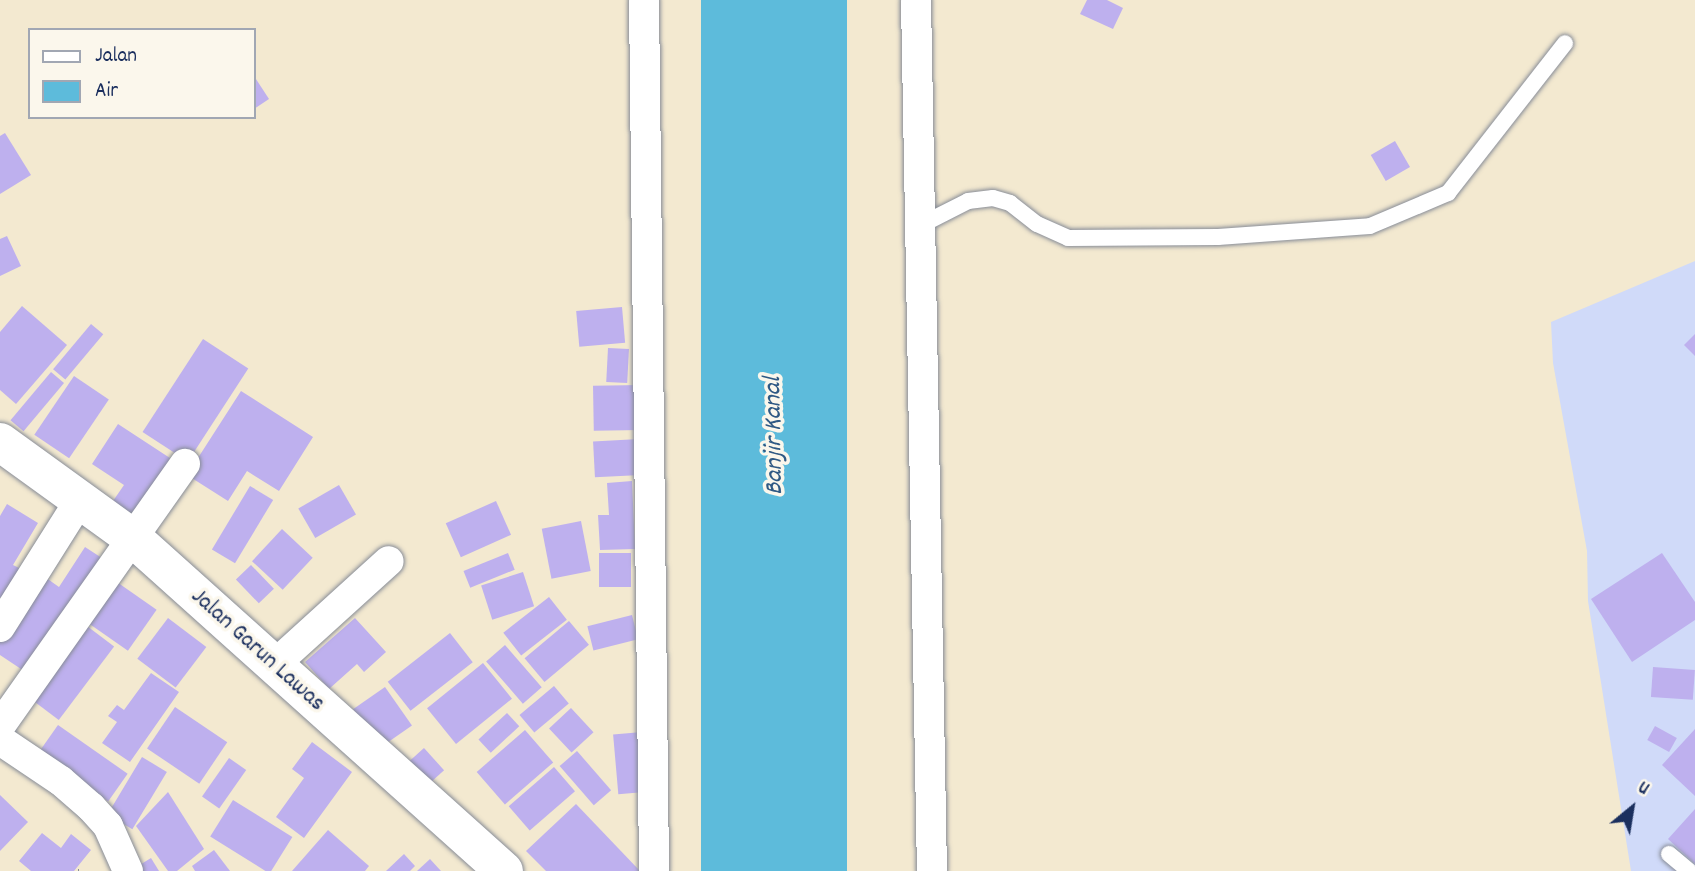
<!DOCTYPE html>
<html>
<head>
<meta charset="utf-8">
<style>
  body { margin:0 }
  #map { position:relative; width:1695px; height:871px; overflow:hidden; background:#f3e9d0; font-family:Dekko,sans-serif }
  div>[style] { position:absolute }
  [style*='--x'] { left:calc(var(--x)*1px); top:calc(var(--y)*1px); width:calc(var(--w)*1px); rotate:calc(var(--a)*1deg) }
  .built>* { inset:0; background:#d0daf9 }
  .water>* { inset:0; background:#5dbbdb; transform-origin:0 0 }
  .building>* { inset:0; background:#beb0ee; transform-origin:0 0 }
  .path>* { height:4.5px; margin-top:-2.25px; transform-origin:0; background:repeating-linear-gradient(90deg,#878c97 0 2px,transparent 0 7px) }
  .roads { filter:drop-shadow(0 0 2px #878c97) drop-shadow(0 0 2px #878c97) }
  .lane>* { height:16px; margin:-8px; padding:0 8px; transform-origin:8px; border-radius:8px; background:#fff }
  .street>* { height:30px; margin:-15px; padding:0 15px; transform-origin:15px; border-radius:15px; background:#fff }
  .secondary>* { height:38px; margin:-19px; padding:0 19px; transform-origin:19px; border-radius:19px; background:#fff }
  span { translate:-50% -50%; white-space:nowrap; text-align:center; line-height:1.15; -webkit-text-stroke:7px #fbf7ec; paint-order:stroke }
  .street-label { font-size:24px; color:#1b2f5e }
  .water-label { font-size:26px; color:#2f5984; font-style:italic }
  .legend { position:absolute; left:28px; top:28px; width:228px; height:91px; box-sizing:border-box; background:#fbf7ec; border:2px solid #a1a7b3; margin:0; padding:9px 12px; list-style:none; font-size:21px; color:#1b2f5e }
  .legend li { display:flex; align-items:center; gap:14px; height:35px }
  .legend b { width:35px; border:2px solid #a1a7b3 }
  .north { position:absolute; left:1597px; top:773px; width:70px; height:70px; -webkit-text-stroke:5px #fbf7ec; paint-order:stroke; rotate:30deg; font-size:19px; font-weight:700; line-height:28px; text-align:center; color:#1b2f5e }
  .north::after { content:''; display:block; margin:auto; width:24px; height:32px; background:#1b2f5e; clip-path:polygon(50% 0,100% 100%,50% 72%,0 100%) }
</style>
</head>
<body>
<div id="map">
  <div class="built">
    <i style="clip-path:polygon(1695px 261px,1695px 871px,1631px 871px,1588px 601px,1587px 551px,1553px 363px,1551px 322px)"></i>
  </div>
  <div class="water">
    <i style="left:701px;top:0;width:146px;height:871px"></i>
  </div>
  <div class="building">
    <i style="clip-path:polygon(1087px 0,1107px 0,1123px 8px,1113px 29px,1080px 14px)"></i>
    <i style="clip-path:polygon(254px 76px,269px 99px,254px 109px)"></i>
    <i style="clip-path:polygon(5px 133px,31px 175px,0 194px,0 136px)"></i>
    <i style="left:1395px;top:141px;width:30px;height:28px;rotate:60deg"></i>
    <i style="clip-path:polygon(7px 236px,21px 266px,0 276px,0 239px)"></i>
    <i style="clip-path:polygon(22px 306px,67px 345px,16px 404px,0 390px,0 332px)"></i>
    <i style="left:622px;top:307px;width:36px;height:46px;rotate:85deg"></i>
    <i style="left:91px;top:324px;width:16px;height:59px;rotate:40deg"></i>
    <i style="clip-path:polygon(1695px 334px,1695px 356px,1684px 345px)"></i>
    <i style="left:203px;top:339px;width:54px;height:111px;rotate:33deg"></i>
    <i style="left:608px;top:348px;width:21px;height:34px;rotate:3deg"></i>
    <i style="left:51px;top:372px;width:17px;height:63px;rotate:40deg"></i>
    <i style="left:74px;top:376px;width:42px;height:71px;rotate:34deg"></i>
    <i style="left:641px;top:385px;width:45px;height:48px;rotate:89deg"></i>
    <i style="clip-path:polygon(241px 391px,313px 437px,279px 491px,247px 471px,228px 501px,187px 475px)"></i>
    <i style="clip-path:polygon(118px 424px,173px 460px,135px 516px,113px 501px,124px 485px,92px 464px)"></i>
    <i style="left:639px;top:439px;width:36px;height:46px;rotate:87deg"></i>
    <i style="clip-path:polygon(632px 481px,635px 549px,600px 550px,598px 515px,609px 515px,607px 483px)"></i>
    <i style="left:339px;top:485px;width:34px;height:47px;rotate:60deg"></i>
    <i style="left:250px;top:486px;width:27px;height:74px;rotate:31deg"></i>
    <i style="left:496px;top:501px;width:37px;height:55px;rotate:66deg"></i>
    <i style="clip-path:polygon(7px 504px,38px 523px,13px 565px,21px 569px,4px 599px,0 597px,0 516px)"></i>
    <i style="left:581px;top:521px;width:51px;height:40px;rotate:79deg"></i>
    <i style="left:282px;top:529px;width:42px;height:44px;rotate:43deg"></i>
    <i style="clip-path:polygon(85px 547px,108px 562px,33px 677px,0 655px,0 639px,42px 575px,59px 587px)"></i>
    <i style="left:508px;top:553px;width:18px;height:48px;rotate:68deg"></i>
    <i style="left:599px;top:553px;width:32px;height:34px"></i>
    <i style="clip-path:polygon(1662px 553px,1695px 602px,1695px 620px,1632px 662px,1591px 599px)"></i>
    <i style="left:251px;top:565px;width:33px;height:21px;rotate:46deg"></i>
    <i style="left:523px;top:572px;width:36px;height:44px;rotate:72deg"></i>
    <i style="left:114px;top:580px;width:52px;height:50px;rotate:35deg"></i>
    <i style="left:549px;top:597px;width:29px;height:58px;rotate:52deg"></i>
    <i style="left:632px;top:615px;width:25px;height:46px;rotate:76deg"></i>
    <i style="left:168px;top:618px;width:48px;height:51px;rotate:37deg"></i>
    <i style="clip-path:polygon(355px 618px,386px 652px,364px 672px,357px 664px,329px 689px,305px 662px)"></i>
    <i style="left:79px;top:620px;width:44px;height:92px;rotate:37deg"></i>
    <i style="left:569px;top:621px;width:31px;height:58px;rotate:50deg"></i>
    <i style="left:450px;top:633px;width:37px;height:79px;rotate:52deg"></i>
    <i style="left:505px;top:645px;width:56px;height:25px;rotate:49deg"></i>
    <i style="left:483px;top:663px;width:46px;height:72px;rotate:51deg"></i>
    <i style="left:1653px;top:667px;width:42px;height:30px;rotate:4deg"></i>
    <i style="clip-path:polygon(151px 673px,179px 692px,130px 762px,102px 743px,117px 722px,108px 716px,117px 705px,124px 710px)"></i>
    <i style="left:554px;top:686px;width:23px;height:45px;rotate:50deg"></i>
    <i style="left:385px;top:687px;width:47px;height:39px;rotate:55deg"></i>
    <i style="left:175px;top:707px;width:63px;height:50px;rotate:34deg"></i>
    <i style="left:571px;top:708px;width:33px;height:30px;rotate:47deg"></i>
    <i style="left:507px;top:713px;width:18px;height:39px;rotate:47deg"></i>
    <i style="left:58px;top:725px;width:85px;height:34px;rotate:35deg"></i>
    <i style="left:1655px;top:726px;width:25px;height:16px;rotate:29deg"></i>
    <i style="clip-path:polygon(1695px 729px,1695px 796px,1662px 765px)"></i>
    <i style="left:525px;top:730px;width:43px;height:64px;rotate:49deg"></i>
    <i style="left:642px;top:732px;width:60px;height:29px;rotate:85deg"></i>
    <i style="clip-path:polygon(312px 742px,352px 772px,304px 838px,276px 817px,304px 778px,292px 769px)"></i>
    <i style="left:424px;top:748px;width:30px;height:28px;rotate:48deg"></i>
    <i style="left:577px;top:751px;width:52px;height:23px;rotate:49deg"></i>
    <i style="left:142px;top:757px;width:29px;height:67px;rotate:31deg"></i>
    <i style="left:229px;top:758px;width:21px;height:47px;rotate:35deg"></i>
    <i style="left:554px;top:767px;width:32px;height:60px;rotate:49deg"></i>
    <i style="clip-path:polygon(168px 792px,204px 849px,177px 871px,168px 871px,136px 826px)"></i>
    <i style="clip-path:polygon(0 795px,28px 822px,0 851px)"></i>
    <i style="left:233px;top:800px;width:70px;height:43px;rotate:32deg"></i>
    <i style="clip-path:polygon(576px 804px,640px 871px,546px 871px,526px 851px)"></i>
    <i style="clip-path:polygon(1695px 809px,1695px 864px,1668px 839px)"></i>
    <i style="clip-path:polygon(328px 830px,369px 866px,365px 871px,292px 871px)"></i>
    <i style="clip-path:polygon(42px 833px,61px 848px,71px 834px,91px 850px,74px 871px,31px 871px,19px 861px)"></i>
    <i style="clip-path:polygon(214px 850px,230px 871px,195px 871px,192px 866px)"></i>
    <i style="clip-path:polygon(404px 854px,415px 866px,410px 871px,386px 871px)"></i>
    <i style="clip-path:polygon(151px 858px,159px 871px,141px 871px,138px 866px)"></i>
    <i style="clip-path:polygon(430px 859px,441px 871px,417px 871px)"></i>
  </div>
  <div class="path">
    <i style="--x:78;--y:871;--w:1;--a:0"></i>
  </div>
  <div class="roads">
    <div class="lane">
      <i style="--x:919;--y:226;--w:55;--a:-27"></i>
      <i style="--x:968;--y:201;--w:25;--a:-7"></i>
      <i style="--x:993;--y:198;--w:18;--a:16"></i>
      <i style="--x:1010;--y:203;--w:34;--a:38"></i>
      <i style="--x:1037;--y:224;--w:34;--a:24"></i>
      <i style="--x:1068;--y:238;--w:150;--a:-0.4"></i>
      <i style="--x:1218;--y:237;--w:152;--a:-4.1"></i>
      <i style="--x:1370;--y:226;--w:85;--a:-22.9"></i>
      <i style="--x:1448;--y:193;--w:190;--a:-52"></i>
      <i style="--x:1669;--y:854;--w:26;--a:40"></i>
    </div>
    <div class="street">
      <i style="--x:644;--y:0;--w:871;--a:89.34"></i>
      <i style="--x:916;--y:0;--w:871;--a:88.95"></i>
      <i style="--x:0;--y:627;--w:150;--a:-57.8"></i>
      <i style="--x:273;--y:666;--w:156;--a:-42.2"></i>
      <i style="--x:0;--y:726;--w:321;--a:-54.8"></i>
      <i style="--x:0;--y:740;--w:73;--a:33.9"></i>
      <i style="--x:61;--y:781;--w:40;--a:41"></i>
      <i style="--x:91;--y:807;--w:25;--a:48"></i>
      <i style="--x:108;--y:826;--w:49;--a:66"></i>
    </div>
    <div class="secondary">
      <i style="--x:0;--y:442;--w:165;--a:35.9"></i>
      <i style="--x:134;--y:539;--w:497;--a:41.9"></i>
    </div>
  </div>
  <div class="street-label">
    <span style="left:257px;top:651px;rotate:42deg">Jalan Garun Lawas</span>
  </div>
  <div class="water-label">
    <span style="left:775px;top:436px;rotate:-91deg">Banjir Kanal</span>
  </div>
  <ul class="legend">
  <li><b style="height:9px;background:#fff"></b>Jalan</li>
  <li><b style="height:19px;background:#5dbbdb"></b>Air</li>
  </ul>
  <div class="north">U</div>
</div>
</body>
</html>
